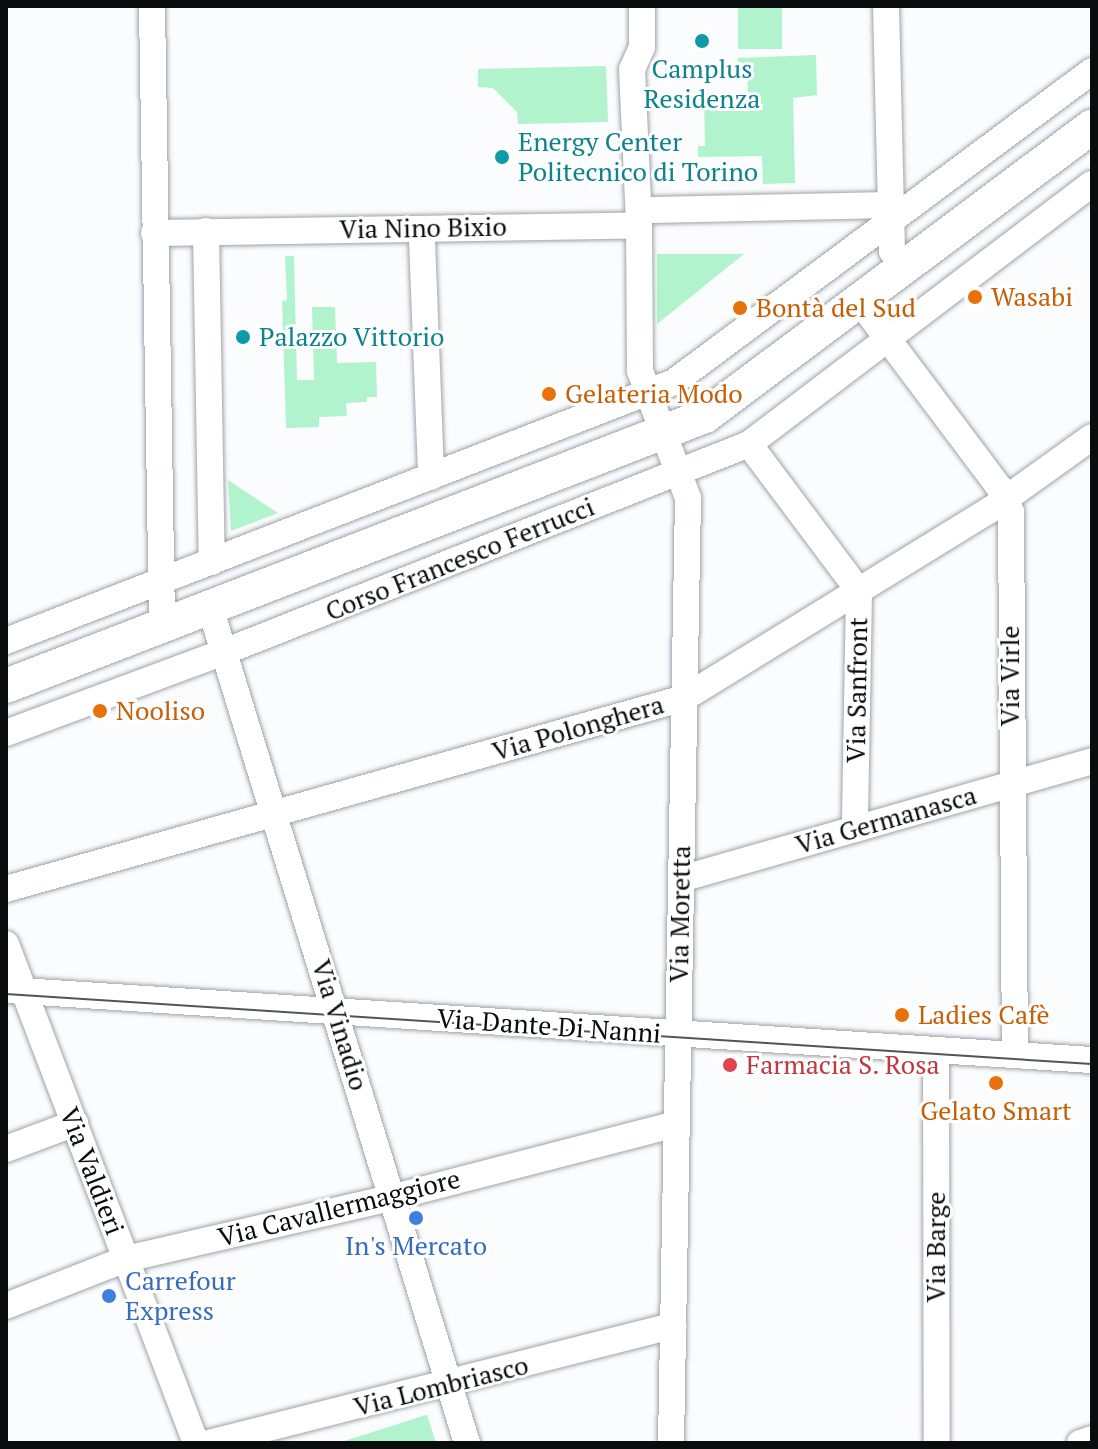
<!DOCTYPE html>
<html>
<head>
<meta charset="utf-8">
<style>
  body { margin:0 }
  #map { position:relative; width:1098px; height:1449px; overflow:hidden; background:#fafcfe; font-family:"PT Serif",serif }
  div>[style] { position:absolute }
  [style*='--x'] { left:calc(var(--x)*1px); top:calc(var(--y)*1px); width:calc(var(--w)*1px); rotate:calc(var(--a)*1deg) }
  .green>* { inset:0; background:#b1f3cd; transform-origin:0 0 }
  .roads { filter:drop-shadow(0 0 2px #9fa3a8) drop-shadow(0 0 2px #9fa3a8) }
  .minor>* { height:26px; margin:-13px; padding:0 13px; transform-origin:13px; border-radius:13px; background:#fff }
  .major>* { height:34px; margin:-17px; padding:0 17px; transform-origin:17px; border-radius:17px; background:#fff }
  .tram>* { height:2px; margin:-1px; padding:0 1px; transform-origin:1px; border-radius:1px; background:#535456 }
  .dots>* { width:22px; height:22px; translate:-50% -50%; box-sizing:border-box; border:4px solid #fff; border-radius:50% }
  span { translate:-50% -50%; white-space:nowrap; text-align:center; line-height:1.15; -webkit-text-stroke:6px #fff; paint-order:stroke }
  .culture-label { font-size:26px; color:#0d838f }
  .left { translate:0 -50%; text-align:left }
  .street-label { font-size:26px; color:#0b0c0e }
  .food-label { font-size:26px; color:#c56008 }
  .health-label { font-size:26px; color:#be3a42 }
  .shop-label { font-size:26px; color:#366cbe }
  .frame { position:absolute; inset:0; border:8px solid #0b0c0e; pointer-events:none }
</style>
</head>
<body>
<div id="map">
  <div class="green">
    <i style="left:738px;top:6px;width:44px;height:43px"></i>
    <i style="clip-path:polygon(816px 55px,817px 95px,793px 98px,795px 183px,763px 184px,762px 156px,698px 157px,698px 146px,705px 146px,704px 100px,748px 98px,747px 63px,738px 63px,738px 58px)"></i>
    <i style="clip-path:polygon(606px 66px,608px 122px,518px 124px,517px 112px,493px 88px,478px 87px,478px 69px)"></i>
    <i style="clip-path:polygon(657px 254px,744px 254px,657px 324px)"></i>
    <i style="clip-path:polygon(285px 256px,294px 256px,297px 380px,314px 380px,312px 307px,335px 307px,337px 363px,376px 362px,377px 397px,367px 397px,367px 402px,346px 403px,347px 416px,319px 417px,319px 427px,286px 428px,282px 301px,287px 300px)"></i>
    <i style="clip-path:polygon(228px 480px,278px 513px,231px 531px)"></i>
    <i style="clip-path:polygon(427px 1415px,436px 1443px,338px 1443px,426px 1415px)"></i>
  </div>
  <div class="roads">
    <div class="minor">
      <i style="--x:152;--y:6;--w:619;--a:89.07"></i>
      <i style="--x:642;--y:6;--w:41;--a:90"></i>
      <i style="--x:642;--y:47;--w:24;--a:114"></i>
      <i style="--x:632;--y:69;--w:156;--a:87.4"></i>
      <i style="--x:639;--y:225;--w:146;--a:89.6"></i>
      <i style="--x:640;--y:371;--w:136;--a:69.3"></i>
      <i style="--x:688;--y:498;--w:945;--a:91.03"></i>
      <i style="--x:886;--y:6;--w:245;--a:88.6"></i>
      <i style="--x:892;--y:251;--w:21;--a:55"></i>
      <i style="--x:653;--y:210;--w:237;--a:-1.2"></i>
      <i style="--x:206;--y:231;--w:331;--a:89"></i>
      <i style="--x:154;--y:233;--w:485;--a:-0.9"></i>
      <i style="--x:422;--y:239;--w:238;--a:87.8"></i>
      <i style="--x:860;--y:302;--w:231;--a:53.1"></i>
      <i style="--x:999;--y:487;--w:28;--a:64"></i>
      <i style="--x:1011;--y:512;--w:543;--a:89.58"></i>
      <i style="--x:749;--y:444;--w:184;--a:53.2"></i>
      <i style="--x:859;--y:591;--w:238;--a:91"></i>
      <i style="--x:210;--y:607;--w:875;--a:72.91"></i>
      <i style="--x:6;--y:641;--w:716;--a:-21.19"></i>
      <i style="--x:674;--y:382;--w:521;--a:-36.65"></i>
      <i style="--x:6;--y:733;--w:233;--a:-20.4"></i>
      <i style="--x:224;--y:652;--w:565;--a:-21.61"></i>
      <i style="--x:749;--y:444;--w:430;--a:-37.2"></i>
      <i style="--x:681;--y:879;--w:428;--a:-16"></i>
      <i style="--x:6;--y:889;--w:704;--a:-15.73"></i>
      <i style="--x:684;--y:698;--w:359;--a:-31.6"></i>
      <i style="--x:990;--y:510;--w:125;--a:-35.6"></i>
      <i style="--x:6;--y:944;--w:534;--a:69.16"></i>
      <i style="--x:6;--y:990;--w:1088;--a:3.69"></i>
      <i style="--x:936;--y:1051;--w:392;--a:89.9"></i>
      <i style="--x:6;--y:1149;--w:74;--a:-20.6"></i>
      <i style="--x:6;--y:1306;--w:129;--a:-21.4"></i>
      <i style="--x:126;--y:1259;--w:275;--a:-13"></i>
      <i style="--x:394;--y:1197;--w:291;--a:-14.5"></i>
      <i style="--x:209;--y:1443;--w:479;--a:-14.2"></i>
      <i style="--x:1080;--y:1443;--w:13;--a:-18"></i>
    </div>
    <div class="major">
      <i style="--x:6;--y:686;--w:749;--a:-21.12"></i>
      <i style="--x:705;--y:416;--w:483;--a:-36.8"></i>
    </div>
  </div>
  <div class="tram">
    <i style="--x:6;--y:994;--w:1088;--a:3.69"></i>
  </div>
  <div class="dots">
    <i style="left:702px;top:41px;background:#0f9aa8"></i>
    <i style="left:502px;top:157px;background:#0f9aa8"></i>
    <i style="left:975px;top:297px;background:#e8710a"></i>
    <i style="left:740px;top:308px;background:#e8710a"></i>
    <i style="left:243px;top:337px;background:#0f9aa8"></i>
    <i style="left:549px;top:394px;background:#e8710a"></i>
    <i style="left:100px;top:711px;background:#e8710a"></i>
    <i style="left:902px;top:1015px;background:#e8710a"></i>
    <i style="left:730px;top:1065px;background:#e0444e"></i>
    <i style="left:996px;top:1083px;background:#e8710a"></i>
    <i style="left:416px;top:1218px;background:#3f7fe0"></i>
    <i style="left:109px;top:1296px;background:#3f7fe0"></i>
  </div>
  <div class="culture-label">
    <span style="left:702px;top:84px">Camplus<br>Residenza</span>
    <span class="left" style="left:518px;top:157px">Energy Center<br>Politecnico di Torino</span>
    <span class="left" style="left:259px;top:337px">Palazzo Vittorio</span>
  </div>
  <div class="street-label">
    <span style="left:423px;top:228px;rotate:-1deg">Via Nino Bixio</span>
    <span style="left:460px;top:559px;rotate:-22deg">Corso Francesco Ferrucci</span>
    <span style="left:1010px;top:676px;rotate:-90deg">Via Virle</span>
    <span style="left:857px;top:690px;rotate:-89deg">Via Sanfront</span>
    <span style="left:578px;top:728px;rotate:-16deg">Via Polonghera</span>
    <span style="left:886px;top:820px;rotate:-16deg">Via Germanasca</span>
    <span style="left:680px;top:914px;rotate:-89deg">Via Moretta</span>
    <span style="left:340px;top:1025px;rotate:73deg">Via Vinadio</span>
    <span style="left:549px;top:1026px;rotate:4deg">Via Dante Di Nanni</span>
    <span style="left:92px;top:1171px;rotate:69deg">Via Valdieri</span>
    <span style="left:339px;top:1208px;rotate:-14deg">Via Cavallermaggiore</span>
    <span style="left:936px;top:1247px;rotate:-90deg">Via Barge</span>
    <span style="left:441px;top:1386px;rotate:-14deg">Via Lombriasco</span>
  </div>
  <div class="food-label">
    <span class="left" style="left:991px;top:297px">Wasabi</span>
    <span class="left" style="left:756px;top:308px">Bontà del Sud</span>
    <span class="left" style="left:565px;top:394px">Gelateria Modo</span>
    <span class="left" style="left:116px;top:711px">Nooliso</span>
    <span class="left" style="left:918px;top:1015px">Ladies Cafè</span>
    <span style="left:996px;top:1111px">Gelato Smart</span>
  </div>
  <div class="health-label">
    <span class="left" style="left:746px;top:1065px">Farmacia S. Rosa</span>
  </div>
  <div class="shop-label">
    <span style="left:416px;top:1246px">In's Mercato</span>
    <span class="left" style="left:125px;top:1296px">Carrefour<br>Express</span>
  </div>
  <div class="frame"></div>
</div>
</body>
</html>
